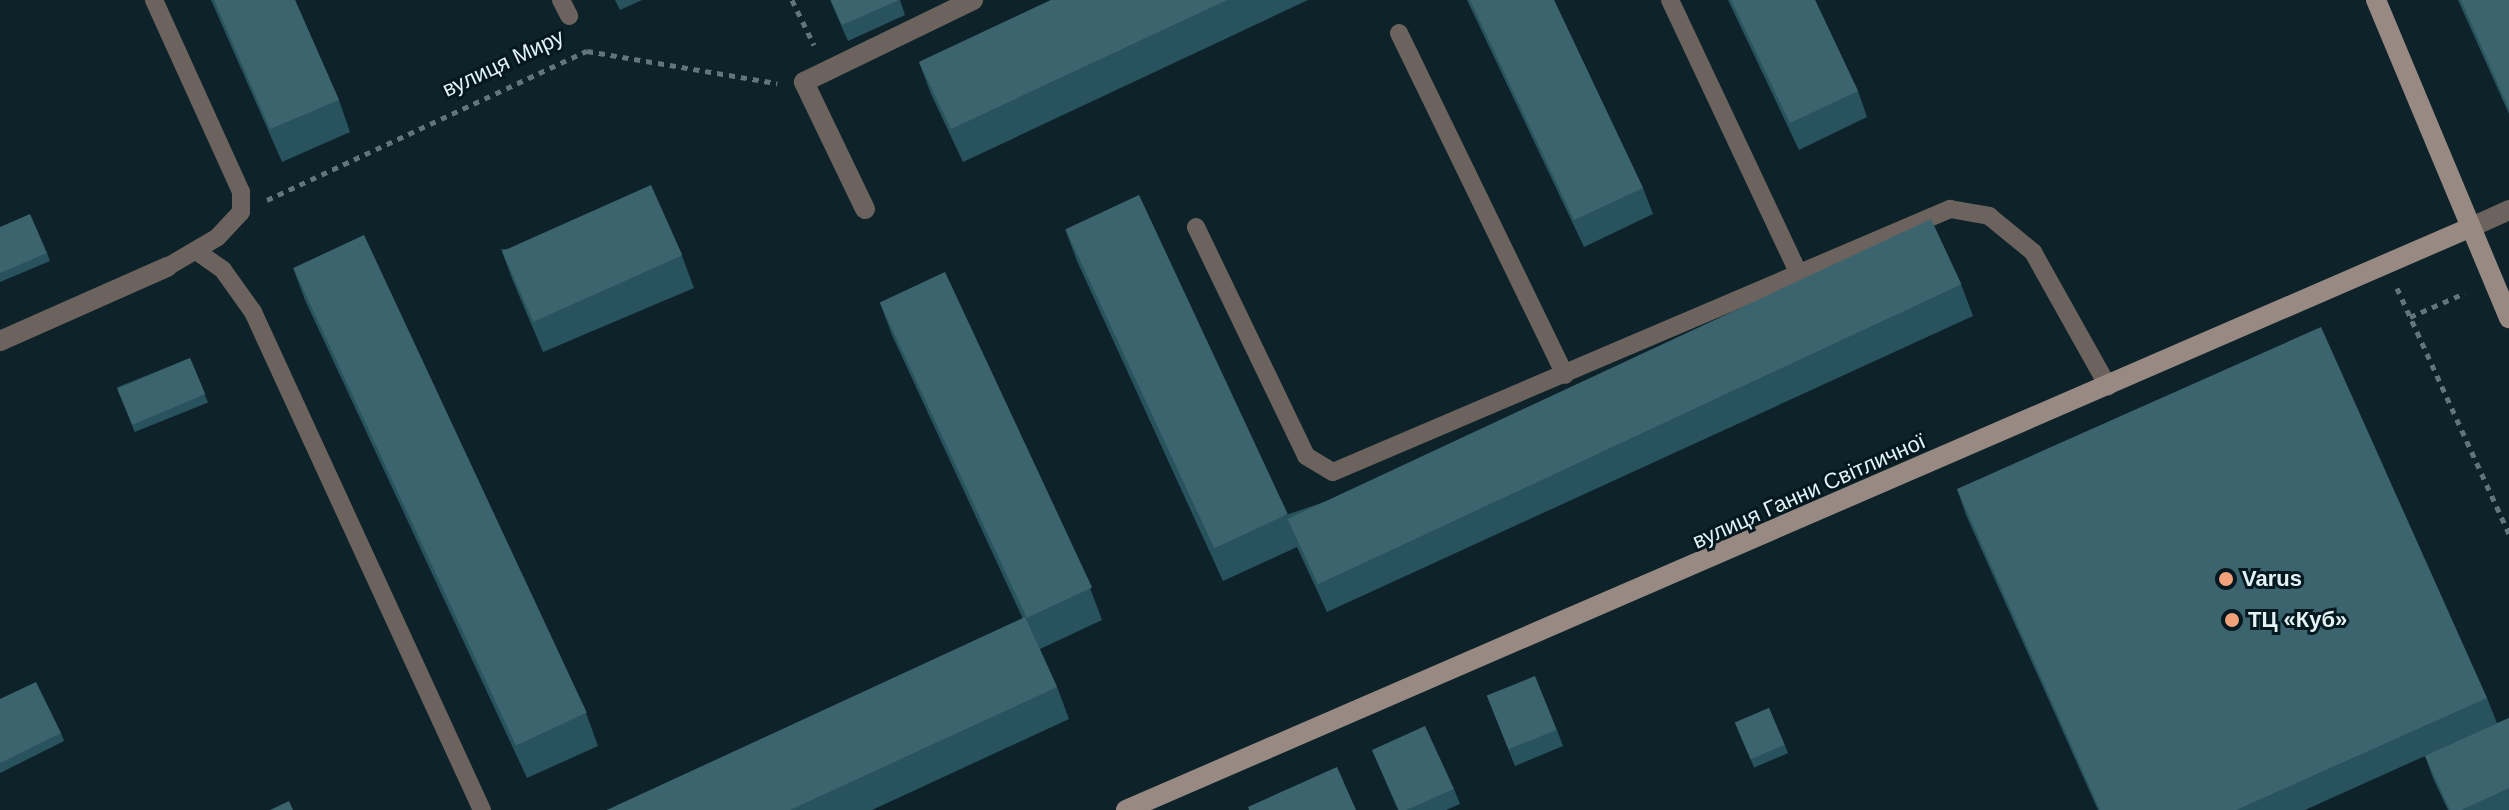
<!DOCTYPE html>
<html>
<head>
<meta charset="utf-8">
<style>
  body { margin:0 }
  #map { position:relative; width:2509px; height:810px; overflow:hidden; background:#0d2329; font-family:Arial,sans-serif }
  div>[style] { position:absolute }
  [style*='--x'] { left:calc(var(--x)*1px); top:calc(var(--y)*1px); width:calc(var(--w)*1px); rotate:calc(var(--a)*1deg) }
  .path>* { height:5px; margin-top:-2.5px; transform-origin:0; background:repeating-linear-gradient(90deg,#63757b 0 6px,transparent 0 12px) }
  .lane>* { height:18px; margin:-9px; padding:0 9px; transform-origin:9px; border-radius:9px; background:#6c635e }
  .street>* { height:20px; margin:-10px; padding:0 10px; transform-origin:10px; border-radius:10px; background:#6c635e }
  .secondary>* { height:20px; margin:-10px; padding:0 10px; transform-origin:10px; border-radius:10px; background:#988982 }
  .wall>* { inset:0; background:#28535e; transform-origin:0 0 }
  .building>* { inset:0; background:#3c646f; transform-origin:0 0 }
  .dots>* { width:22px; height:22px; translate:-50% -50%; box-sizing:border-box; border:4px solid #04191f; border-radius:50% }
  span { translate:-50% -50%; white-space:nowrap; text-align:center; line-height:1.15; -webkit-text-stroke:6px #04191f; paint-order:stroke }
  .street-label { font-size:22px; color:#e4f1f5 }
  .poi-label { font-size:22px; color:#e4f1f5; font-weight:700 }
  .left { translate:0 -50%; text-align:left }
</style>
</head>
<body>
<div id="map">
  <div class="path">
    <i style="--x:792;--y:0;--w:50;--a:63.9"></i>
    <i style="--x:267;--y:200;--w:353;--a:-25"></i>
    <i style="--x:587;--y:51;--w:193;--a:9.6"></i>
    <i style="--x:2397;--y:288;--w:270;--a:65.5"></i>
    <i style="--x:2410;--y:317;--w:60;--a:-23.6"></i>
  </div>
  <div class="lane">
    <i style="--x:154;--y:0;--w:211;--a:65.6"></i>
    <i style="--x:241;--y:192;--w:20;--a:90"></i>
    <i style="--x:241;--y:212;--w:34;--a:133"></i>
    <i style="--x:218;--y:237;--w:59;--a:149.5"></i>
    <i style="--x:561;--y:0;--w:18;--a:63"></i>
    <i style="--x:1670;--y:0;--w:301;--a:64.8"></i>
    <i style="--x:1399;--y:33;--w:380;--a:64.1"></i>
    <i style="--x:1196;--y:227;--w:254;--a:64.3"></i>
    <i style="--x:1306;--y:456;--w:31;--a:31"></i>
    <i style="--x:1333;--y:472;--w:671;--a:-23.09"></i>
    <i style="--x:1950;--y:209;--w:40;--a:10"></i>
    <i style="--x:1989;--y:216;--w:57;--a:39.3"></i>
    <i style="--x:2033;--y:252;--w:154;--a:60.8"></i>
    <i style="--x:199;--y:253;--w:29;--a:35"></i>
    <i style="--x:223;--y:270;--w:52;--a:54.5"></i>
    <i style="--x:253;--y:312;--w:548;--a:65.31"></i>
  </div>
  <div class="street">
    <i style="--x:865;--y:209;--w:141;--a:-115.7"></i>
    <i style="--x:804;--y:82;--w:188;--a:-25.9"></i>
    <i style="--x:2467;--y:229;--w:46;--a:-24.3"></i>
    <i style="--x:0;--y:341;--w:183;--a:-23.9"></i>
  </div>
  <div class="secondary">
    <i style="--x:2376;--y:0;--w:345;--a:67.3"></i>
    <i style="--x:1126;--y:810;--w:1461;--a:-23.43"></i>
  </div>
  <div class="wall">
    <i style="clip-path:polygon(211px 0,295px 0,339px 100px,350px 132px,282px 162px)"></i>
    <i style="clip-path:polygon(615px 0,642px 0,620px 10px)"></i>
    <i style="clip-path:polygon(830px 0,900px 0,905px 15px,848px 41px)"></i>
    <i style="clip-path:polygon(1051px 0,1308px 0,963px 162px,931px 94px,919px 62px)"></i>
    <i style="clip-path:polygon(1467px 0,1554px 0,1643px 188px,1653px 214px,1584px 247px)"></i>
    <i style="clip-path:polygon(1728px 0,1815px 0,1858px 91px,1867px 117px,1799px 150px)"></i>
    <i style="clip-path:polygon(2458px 0,2509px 0,2509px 114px)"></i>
    <i style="clip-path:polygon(0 227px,47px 253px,50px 261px,0 282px)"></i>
    <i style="clip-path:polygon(1065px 229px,1286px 515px,1961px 284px,1973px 316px,1327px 612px,1297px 547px,1223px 581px,1077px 261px)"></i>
    <i style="clip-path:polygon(501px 249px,682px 256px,694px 288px,543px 352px,513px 281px)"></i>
    <i style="clip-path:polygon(293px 268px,586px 713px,598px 746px,527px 778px,305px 300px)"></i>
    <i style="clip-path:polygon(880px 303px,1090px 588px,1102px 620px,1040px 649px,1057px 687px,1069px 719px,872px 810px,607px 810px,1023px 619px,892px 335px)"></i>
    <i style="left:190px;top:358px;width:48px;height:79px;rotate:68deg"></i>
    <i style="clip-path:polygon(1957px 489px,2487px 698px,2497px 723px,2509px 718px,2509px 810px,2448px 810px,2433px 778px,2425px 756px,2305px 810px,2098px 810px,1966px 515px)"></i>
    <i style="clip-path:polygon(1487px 696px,1557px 730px,1563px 746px,1515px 766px)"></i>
    <i style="clip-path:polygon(0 699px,61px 733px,64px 741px,0 773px)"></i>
    <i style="left:1769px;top:708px;width:49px;height:37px;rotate:67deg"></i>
    <i style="clip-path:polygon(1372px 750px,1454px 789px,1460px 804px,1446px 810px,1398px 810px)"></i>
  </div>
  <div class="building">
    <i style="clip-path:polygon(214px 0,295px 0,339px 100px,270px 129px)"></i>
    <i style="clip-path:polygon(831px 0,899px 0,842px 25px)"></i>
    <i style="clip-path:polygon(1051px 0,1227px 0,951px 129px,919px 62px)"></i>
    <i style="clip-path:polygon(1470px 0,1554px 0,1643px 188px,1574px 220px)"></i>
    <i style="clip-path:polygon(1731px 0,1815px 0,1858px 91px,1790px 123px)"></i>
    <i style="clip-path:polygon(2461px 0,2509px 0,2509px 109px)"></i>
    <i style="left:651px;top:185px;width:77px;height:163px;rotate:66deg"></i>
    <i style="left:1139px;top:195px;width:352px;height:81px;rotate:65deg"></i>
    <i style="clip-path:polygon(30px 214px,47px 253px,0 273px,0 227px)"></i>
    <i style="left:1931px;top:219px;width:72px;height:710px;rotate:65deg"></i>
    <i style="left:364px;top:235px;width:527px;height:78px;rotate:65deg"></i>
    <i style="left:945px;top:272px;width:348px;height:72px;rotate:65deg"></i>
    <i style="clip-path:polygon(2321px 327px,2487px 698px,2236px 810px,2100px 810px,1957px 489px)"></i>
    <i style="left:190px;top:358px;width:39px;height:79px;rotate:67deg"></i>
    <i style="clip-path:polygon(1025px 617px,1057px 687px,790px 810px,607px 810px)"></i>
    <i style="left:1535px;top:676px;width:58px;height:52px;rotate:68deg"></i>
    <i style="clip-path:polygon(36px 682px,61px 733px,0 763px,0 699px)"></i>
    <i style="left:1769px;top:708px;width:40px;height:37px;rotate:67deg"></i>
    <i style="clip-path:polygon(2509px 718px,2509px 788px,2461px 810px,2450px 810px,2425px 756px)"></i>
    <i style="clip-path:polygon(1425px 726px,1454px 789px,1406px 810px,1399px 810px,1372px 750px)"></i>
    <i style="clip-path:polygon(1337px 767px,1356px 810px,1249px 810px,1248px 807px)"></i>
    <i style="clip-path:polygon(289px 801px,293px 810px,270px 810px)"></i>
  </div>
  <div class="dots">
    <i style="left:2226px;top:579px;background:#f1a27b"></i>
    <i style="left:2232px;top:620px;background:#f1a27b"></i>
  </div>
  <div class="street-label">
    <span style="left:503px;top:63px;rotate:-25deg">вулиця Миру</span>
    <span style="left:1809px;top:491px;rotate:-24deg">вулиця Ганни Світличної</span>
  </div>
  <div class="poi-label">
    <span class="left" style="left:2242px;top:579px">Varus</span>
    <span class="left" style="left:2248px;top:620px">ТЦ «Куб»</span>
  </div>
</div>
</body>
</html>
